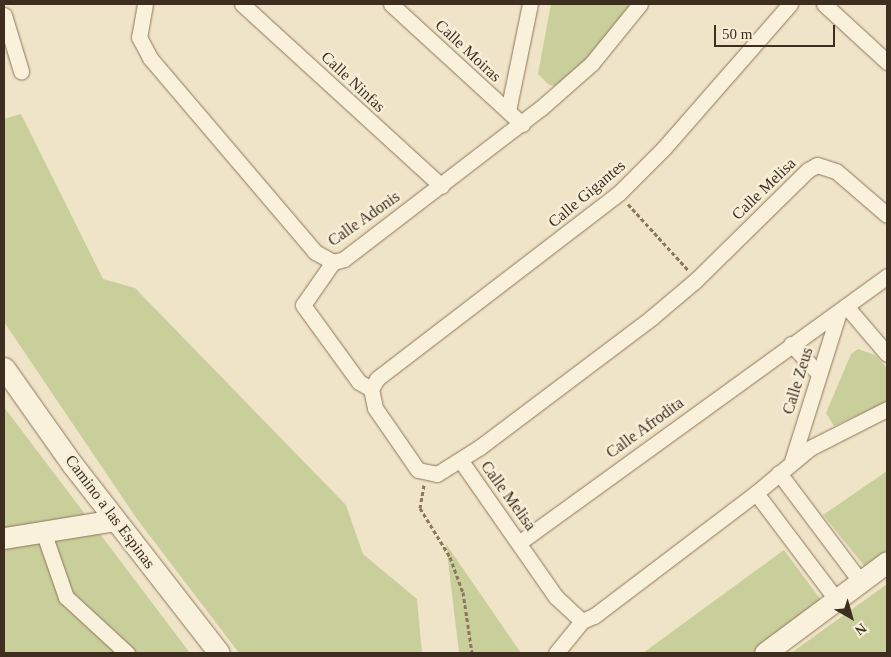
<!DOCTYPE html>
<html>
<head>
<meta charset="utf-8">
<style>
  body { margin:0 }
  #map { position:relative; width:891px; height:657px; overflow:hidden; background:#f0e4c8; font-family:"Times New Roman",serif }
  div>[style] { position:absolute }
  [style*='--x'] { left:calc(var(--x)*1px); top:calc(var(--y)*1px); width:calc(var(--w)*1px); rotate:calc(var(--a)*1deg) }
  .green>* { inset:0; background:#c9cf9b }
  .path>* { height:3px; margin-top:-1.5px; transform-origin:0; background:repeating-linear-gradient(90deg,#8d765c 0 4px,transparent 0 6.5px) }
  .roads { filter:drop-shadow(0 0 1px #8d765c) drop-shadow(0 0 1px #8d765c) }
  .street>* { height:15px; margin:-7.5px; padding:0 7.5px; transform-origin:7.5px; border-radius:7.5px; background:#faf1dc }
  .secondary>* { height:21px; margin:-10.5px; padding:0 10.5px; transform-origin:10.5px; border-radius:10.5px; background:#faf1dc }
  span { translate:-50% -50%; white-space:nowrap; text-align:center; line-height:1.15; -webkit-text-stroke:5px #f7eed8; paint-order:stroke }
  .street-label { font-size:16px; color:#3d2e20 }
  .frame { position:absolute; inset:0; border:5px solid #3d2e20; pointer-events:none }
  .north { position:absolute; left:826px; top:592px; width:50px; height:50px; -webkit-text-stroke:4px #f7eed8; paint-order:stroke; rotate:142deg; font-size:14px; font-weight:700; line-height:20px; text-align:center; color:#3d2e20 }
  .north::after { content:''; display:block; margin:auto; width:18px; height:22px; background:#3d2e20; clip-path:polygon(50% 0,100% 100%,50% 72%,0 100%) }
  .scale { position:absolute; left:714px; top:25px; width:121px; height:22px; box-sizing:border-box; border:2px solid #3d2e20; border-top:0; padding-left:6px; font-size:15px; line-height:18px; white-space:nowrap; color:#3d2e20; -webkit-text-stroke:4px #f7eed8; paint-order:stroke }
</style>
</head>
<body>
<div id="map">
  <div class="green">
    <i style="clip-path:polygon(551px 4px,635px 4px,592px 56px,556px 86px,549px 85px,538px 74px)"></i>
    <i style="clip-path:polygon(21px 114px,103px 279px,135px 288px,346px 505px,363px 554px,417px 599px,422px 653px,239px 653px,137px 519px,4px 322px,4px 119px)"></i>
    <i style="clip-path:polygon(858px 349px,875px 355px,887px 368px,887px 402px,834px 426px,826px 413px,851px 354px)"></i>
    <i style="clip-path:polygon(4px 407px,190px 653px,4px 653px)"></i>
    <i style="clip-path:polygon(887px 471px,887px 550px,865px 567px,823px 515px)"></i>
    <i style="clip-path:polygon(446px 544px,521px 653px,459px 653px)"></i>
    <i style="clip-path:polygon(784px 550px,821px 600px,752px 653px,643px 653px)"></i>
    <i style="clip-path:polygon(887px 584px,887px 653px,791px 653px)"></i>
  </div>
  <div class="path">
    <i style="--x:628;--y:204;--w:89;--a:47.7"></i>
    <i style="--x:424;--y:485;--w:23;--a:100"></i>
    <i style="--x:420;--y:508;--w:57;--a:58.5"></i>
    <i style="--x:450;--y:557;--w:37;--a:70"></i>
    <i style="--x:463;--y:592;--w:62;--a:81.6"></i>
  </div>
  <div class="roads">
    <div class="street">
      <i style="--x:145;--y:4;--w:34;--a:100"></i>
      <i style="--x:139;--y:37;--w:24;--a:62"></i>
      <i style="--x:150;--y:58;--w:255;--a:49.6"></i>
      <i style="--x:315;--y:252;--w:21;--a:29"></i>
      <i style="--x:333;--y:262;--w:11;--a:-15"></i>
      <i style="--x:344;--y:259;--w:248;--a:-37.5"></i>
      <i style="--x:541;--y:108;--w:68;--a:-41.4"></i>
      <i style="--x:592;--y:63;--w:76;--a:-50.9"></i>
      <i style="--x:242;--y:4;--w:270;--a:42.4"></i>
      <i style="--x:391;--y:4;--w:178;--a:42.5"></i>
      <i style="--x:790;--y:4;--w:191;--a:131.2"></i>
      <i style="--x:664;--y:148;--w:64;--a:135"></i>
      <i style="--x:619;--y:193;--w:305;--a:142.5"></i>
      <i style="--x:377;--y:379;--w:12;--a:121"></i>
      <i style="--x:371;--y:389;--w:19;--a:78"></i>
      <i style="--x:375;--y:408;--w:75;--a:55.3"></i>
      <i style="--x:418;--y:470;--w:19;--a:12"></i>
      <i style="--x:437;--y:474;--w:51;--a:-32.1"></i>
      <i style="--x:480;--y:447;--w:214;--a:-37"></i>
      <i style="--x:651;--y:318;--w:59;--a:-40.2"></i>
      <i style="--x:696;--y:280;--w:157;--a:-44.5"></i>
      <i style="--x:808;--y:170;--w:10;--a:-29"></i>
      <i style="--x:817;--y:165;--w:20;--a:18"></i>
      <i style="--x:836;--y:171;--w:67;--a:40.8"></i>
      <i style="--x:824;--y:4;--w:86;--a:42.6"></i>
      <i style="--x:4;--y:15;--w:59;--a:73.1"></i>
      <i style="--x:508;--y:111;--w:109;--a:-78.4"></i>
      <i style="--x:333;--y:262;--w:52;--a:124.9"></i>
      <i style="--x:303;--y:305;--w:95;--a:54"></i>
      <i style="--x:359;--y:382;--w:14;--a:30"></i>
      <i style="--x:846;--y:306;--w:63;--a:49.5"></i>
      <i style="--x:791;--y:344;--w:40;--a:47"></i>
      <i style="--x:461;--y:461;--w:166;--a:55.1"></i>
      <i style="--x:556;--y:597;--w:35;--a:43"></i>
      <i style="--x:582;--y:621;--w:13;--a:-23"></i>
      <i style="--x:594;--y:616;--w:203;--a:-37.2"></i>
      <i style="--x:756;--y:493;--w:70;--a:-39.8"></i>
      <i style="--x:810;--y:448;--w:86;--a:-26.9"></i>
      <i style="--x:792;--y:461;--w:156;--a:-72.5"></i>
      <i style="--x:779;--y:473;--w:135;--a:53.1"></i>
      <i style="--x:756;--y:493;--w:133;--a:53"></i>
      <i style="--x:44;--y:534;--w:67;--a:70.8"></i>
      <i style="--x:66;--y:597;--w:83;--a:42.6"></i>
      <i style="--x:520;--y:542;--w:453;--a:-35.9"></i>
      <i style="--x:556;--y:653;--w:41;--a:-50.9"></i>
    </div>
    <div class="secondary">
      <i style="--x:4;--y:368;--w:118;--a:54.7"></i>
      <i style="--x:72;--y:464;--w:239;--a:52.1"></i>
      <i style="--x:4;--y:538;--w:112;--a:-9.2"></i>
      <i style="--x:765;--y:653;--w:152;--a:-36.7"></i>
    </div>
  </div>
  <div class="street-label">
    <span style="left:468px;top:51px;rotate:43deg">Calle Moiras</span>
    <span style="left:353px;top:82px;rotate:43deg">Calle Ninfas</span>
    <span style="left:764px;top:189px;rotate:-44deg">Calle Melisa</span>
    <span style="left:587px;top:194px;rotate:-40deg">Calle Gigantes</span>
    <span style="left:364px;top:219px;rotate:-35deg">Calle Adonis</span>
    <span style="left:798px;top:381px;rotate:-73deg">Calle Zeus</span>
    <span style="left:645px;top:428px;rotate:-36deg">Calle Afrodita</span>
    <span style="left:508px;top:496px;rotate:54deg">Calle Melisa</span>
    <span style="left:110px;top:512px;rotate:53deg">Camino a las Espinas</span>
  </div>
  <div class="frame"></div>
  <div class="north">N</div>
  <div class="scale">50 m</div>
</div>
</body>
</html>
